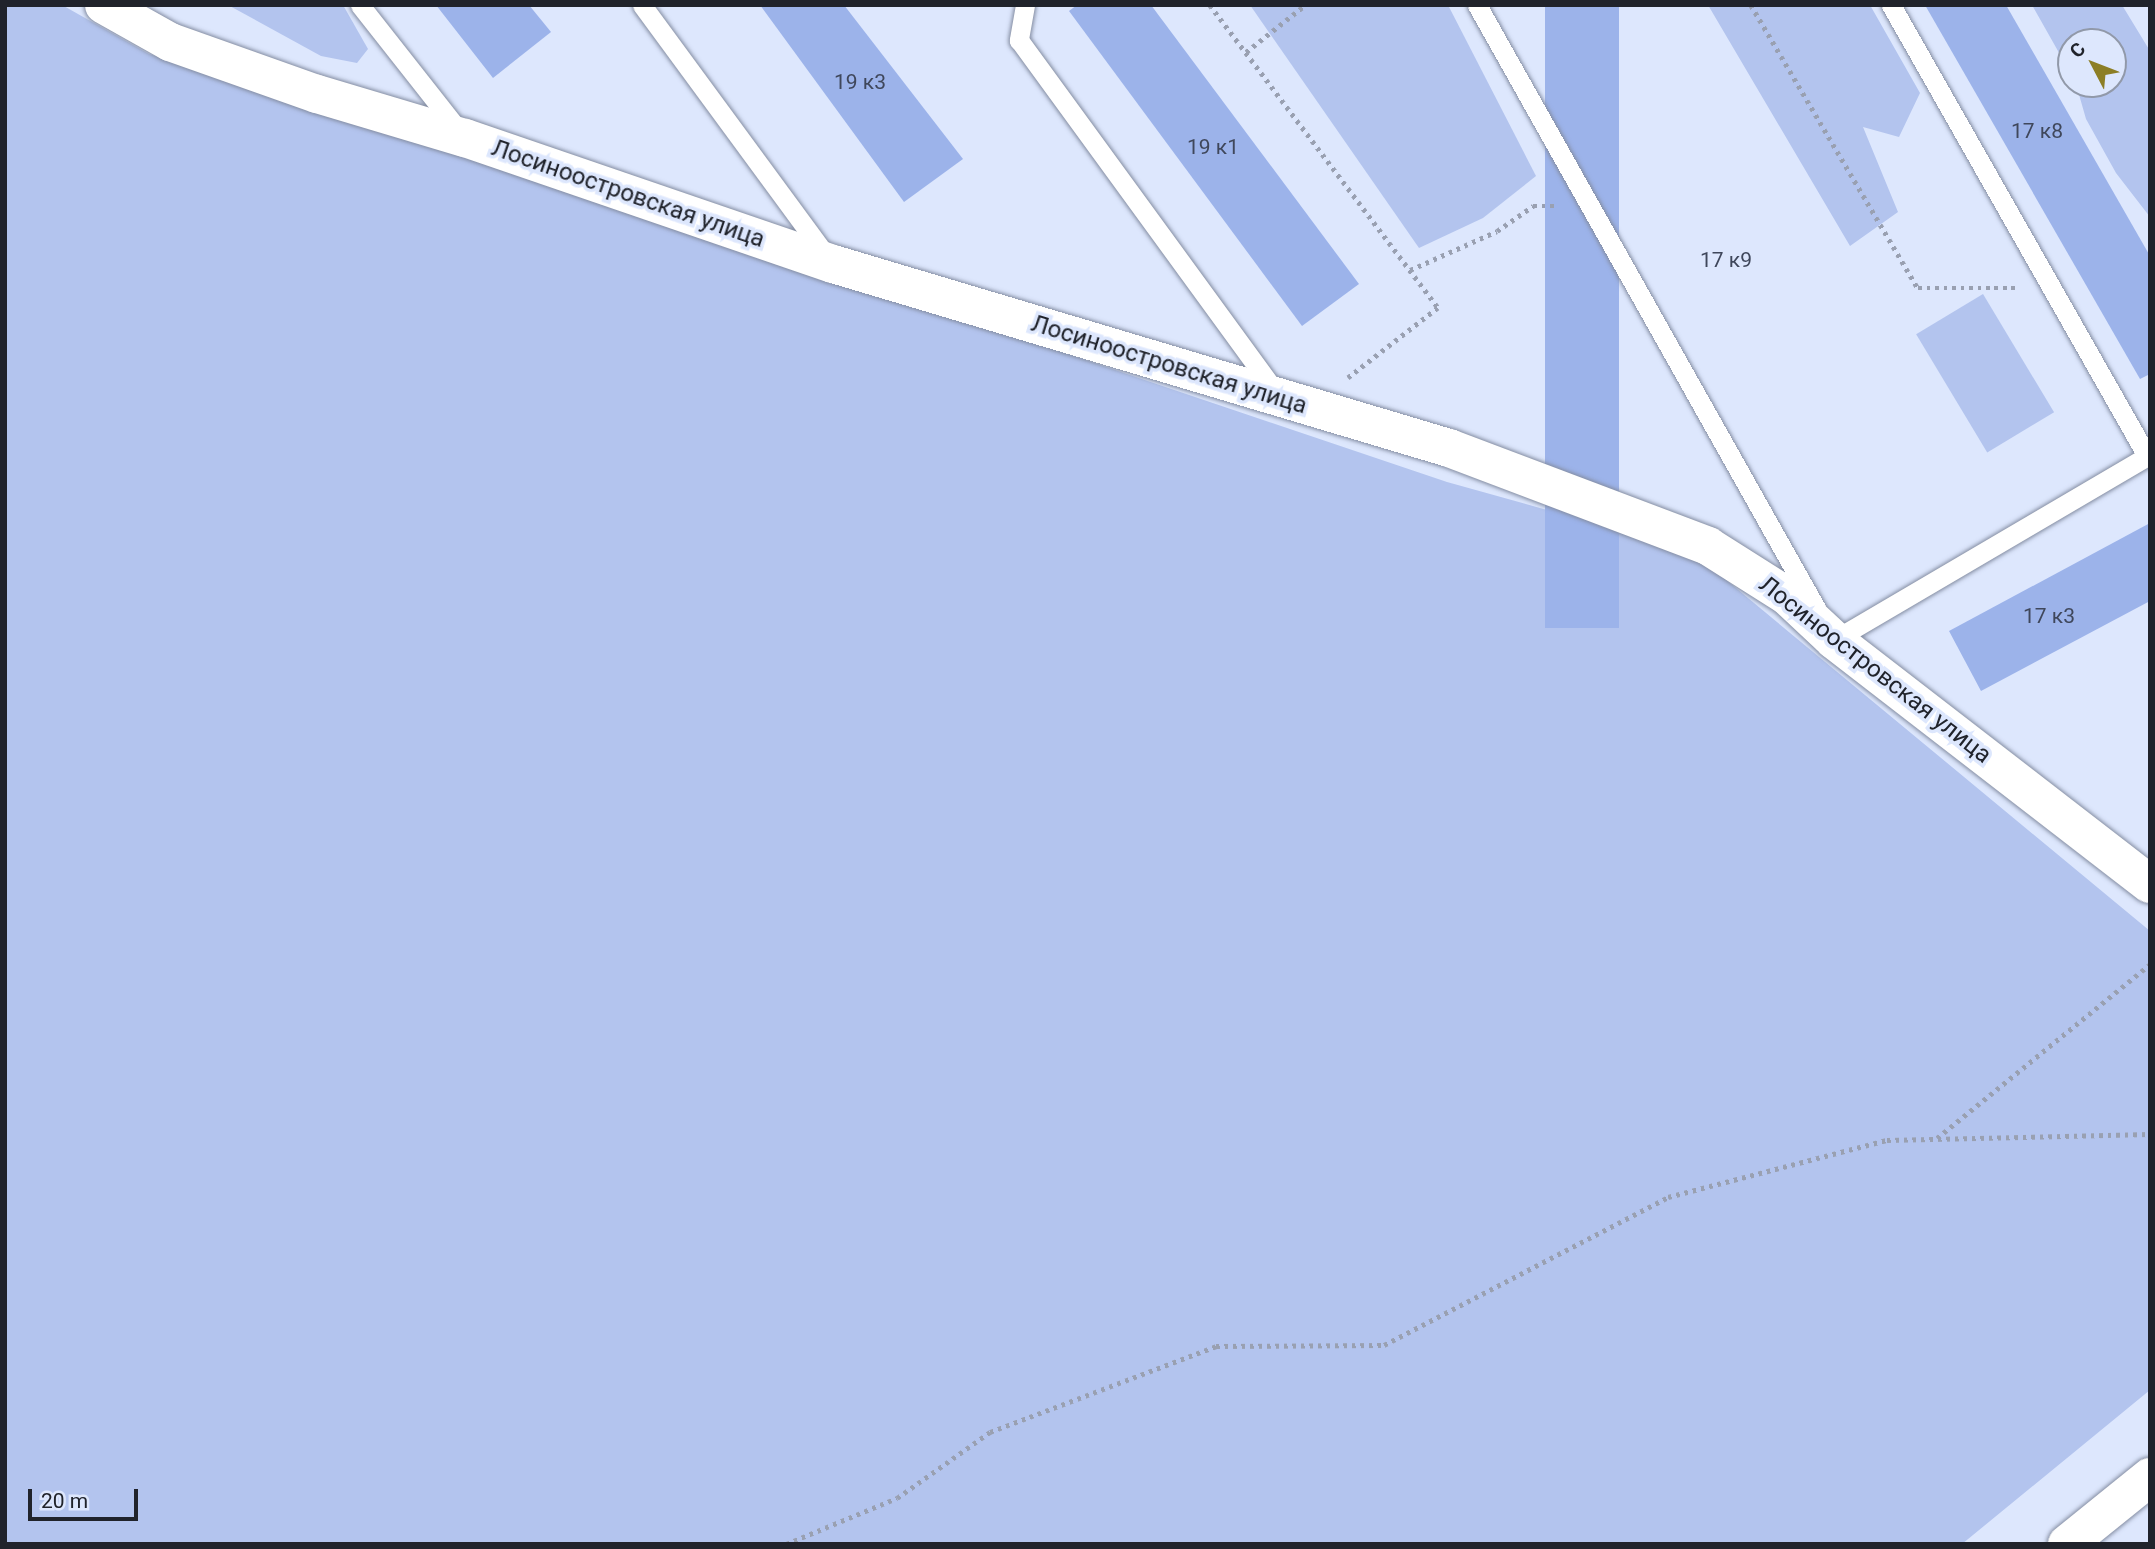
<!DOCTYPE html>
<html>
<head>
<meta charset="utf-8">
<style>
  body { margin:0 }
  #map { position:relative; width:2155px; height:1549px; overflow:hidden; background:#dde7fd; font-family:Roboto,sans-serif }
  div>[style] { position:absolute }
  [style*='--x'] { left:calc(var(--x)*1px); top:calc(var(--y)*1px); width:calc(var(--w)*1px); rotate:calc(var(--a)*1deg) }
  .green>* { inset:0; background:#b3c4ee; transform-origin:0 0 }
  .building>* { inset:0; background:#9cb3ea; transform-origin:0 0 }
  .path>* { height:4.5px; margin-top:-2.25px; transform-origin:0; background:repeating-linear-gradient(90deg,#99a0b1 0 3.5px,transparent 0 8.5px) }
  .roads { filter:drop-shadow(0 0 2px #848da2) drop-shadow(0 0 2px #848da2) }
  .lane>* { height:19px; margin:-9.5px; padding:0 9.5px; transform-origin:9.5px; border-radius:9.5px; background:#fff }
  .secondary>* { height:38px; margin:-19px; padding:0 19px; transform-origin:19px; border-radius:19px; background:#fff }
  span { translate:-50% -50%; white-space:nowrap; text-align:center; line-height:1.15; -webkit-text-stroke:7px #dde7fd; paint-order:stroke }
  .number-label { font-size:21px; color:#3f475b }
  .number-label span { -webkit-text-stroke-width:0 }
  .street-label { font-size:24px; color:#20232b }
  .frame { position:absolute; inset:0; border:7px solid #20232b; pointer-events:none }
  .north { position:absolute; left:2057px; top:28px; width:70px; height:70px; box-sizing:border-box; background:#dde7fd; border:2px solid #9199a9; border-radius:50%; rotate:312deg; font-size:19px; font-weight:700; line-height:28px; text-align:center; color:#20232b }
  .north::after { content:''; display:block; margin:auto; width:24px; height:32px; background:#8c7e25; clip-path:polygon(50% 0,100% 100%,50% 72%,0 100%) }
  .scale { position:absolute; left:28px; top:1489px; width:110px; height:32px; box-sizing:border-box; border:4px solid #20232b; border-top:0; padding-left:9px; font-size:21px; line-height:24px; white-space:nowrap; color:#20232b; -webkit-text-stroke:5px #dde7fd; paint-order:stroke }
</style>
</head>
<body>
<div id="map">
  <div class="green">
    <i style="clip-path:polygon(5px 5px,62px 5px,149px 54px,454px 147px,1447px 482px,1690px 550px,2150px 931px,2150px 1390px,1962px 1544px,5px 1544px)"></i>
    <i style="clip-path:polygon(228px 5px,343px 5px,368px 49px,357px 63px,321px 56px)"></i>
    <i style="clip-path:polygon(1250px 5px,1448px 5px,1536px 176px,1483px 218px,1419px 248px)"></i>
    <i style="clip-path:polygon(1708px 5px,1870px 5px,1920px 93px,1899px 137px,1863px 127px,1898px 212px,1850px 246px)"></i>
    <i style="clip-path:polygon(2032px 5px,2122px 5px,2150px 51px,2150px 217px,2116px 173px,2086px 119px,2076px 84px,2113px 84px,2113px 42px,2071px 42px,2071px 74px)"></i>
    <i style="left:1983px;top:294px;width:138px;height:78px;rotate:59deg"></i>
  </div>
  <div class="building">
    <i style="clip-path:polygon(436px 5px,529px 5px,551px 32px,493px 78px)"></i>
    <i style="clip-path:polygon(760px 5px,844px 5px,963px 159px,904px 202px)"></i>
    <i style="clip-path:polygon(1077px 5px,1151px 5px,1359px 284px,1302px 326px,1069px 11px)"></i>
    <i style="left:1545px;top:5px;width:74px;height:623px"></i>
    <i style="clip-path:polygon(1925px 5px,2006px 5px,2150px 256px,2150px 374px,2140px 379px)"></i>
    <i style="clip-path:polygon(2150px 523px,2150px 601px,1981px 691px,1949px 631px)"></i>
  </div>
  <div class="path">
    <i style="--x:1210;--y:5;--w:379;--a:53"></i>
    <i style="--x:1438;--y:308;--w:114;--a:142.1"></i>
    <i style="--x:1751;--y:5;--w:329;--a:59.5"></i>
    <i style="--x:1918;--y:288;--w:101;--a:0"></i>
    <i style="--x:1246;--y:52;--w:75;--a:-38.5"></i>
    <i style="--x:1410;--y:270;--w:95;--a:-24.1"></i>
    <i style="--x:1497;--y:231;--w:44;--a:-34.8"></i>
    <i style="--x:1533;--y:206;--w:24;--a:0"></i>
    <i style="--x:1937;--y:1138;--w:275;--a:-39.2"></i>
    <i style="--x:786;--y:1544;--w:120;--a:-22.5"></i>
    <i style="--x:897;--y:1498;--w:114;--a:-35.4"></i>
    <i style="--x:990;--y:1432;--w:242;--a:-20.8"></i>
    <i style="--x:1216;--y:1346;--w:168;--a:-0.3"></i>
    <i style="--x:1384;--y:1345;--w:320;--a:-27.5"></i>
    <i style="--x:1668;--y:1197;--w:226;--a:-14.6"></i>
    <i style="--x:1887;--y:1140;--w:263;--a:-1.3"></i>
  </div>
  <div class="roads">
    <div class="lane">
      <i style="--x:360;--y:5;--w:160;--a:51.8"></i>
      <i style="--x:642;--y:5;--w:314;--a:53.7"></i>
      <i style="--x:1025;--y:5;--w:36;--a:100"></i>
      <i style="--x:1019;--y:40;--w:436;--a:53.9"></i>
      <i style="--x:1477;--y:5;--w:692;--a:60.66"></i>
      <i style="--x:1833;--y:637;--w:3;--a:72"></i>
      <i style="--x:1834;--y:640;--w:363;--a:-30.4"></i>
      <i style="--x:2147;--y:456;--w:519;--a:-119.58"></i>
    </div>
    <div class="secondary">
      <i style="--x:104;--y:5;--w:76;--a:29.3"></i>
      <i style="--x:170;--y:42;--w:156;--a:19.5"></i>
      <i style="--x:317;--y:94;--w:154;--a:16.6"></i>
      <i style="--x:465;--y:138;--w:389;--a:18.9"></i>
      <i style="--x:833;--y:264;--w:643;--a:16.63"></i>
      <i style="--x:1449;--y:448;--w:277;--a:20.7"></i>
      <i style="--x:1708;--y:546;--w:93;--a:32.3"></i>
      <i style="--x:1787;--y:596;--w:64;--a:43.1"></i>
      <i style="--x:1834;--y:640;--w:399;--a:37.7"></i>
      <i style="--x:2067;--y:1544;--w:107;--a:-38.9"></i>
    </div>
  </div>
  <div class="number-label">
    <span style="left:860px;top:82px">19 к3</span>
    <span style="left:2037px;top:131px">17 к8</span>
    <span style="left:1213px;top:147px">19 к1</span>
    <span style="left:1726px;top:260px">17 к9</span>
    <span style="left:2049px;top:616px">17 к3</span>
  </div>
  <div class="street-label">
    <span style="left:628px;top:194px;rotate:19deg">Лосиноостровская улица</span>
    <span style="left:1169px;top:365px;rotate:17deg">Лосиноостровская улица</span>
    <span style="left:1875px;top:670px;rotate:38deg">Лосиноостровская улица</span>
  </div>
  <div class="frame"></div>
  <div class="north">С</div>
  <div class="scale">20 m</div>
</div>
</body>
</html>
